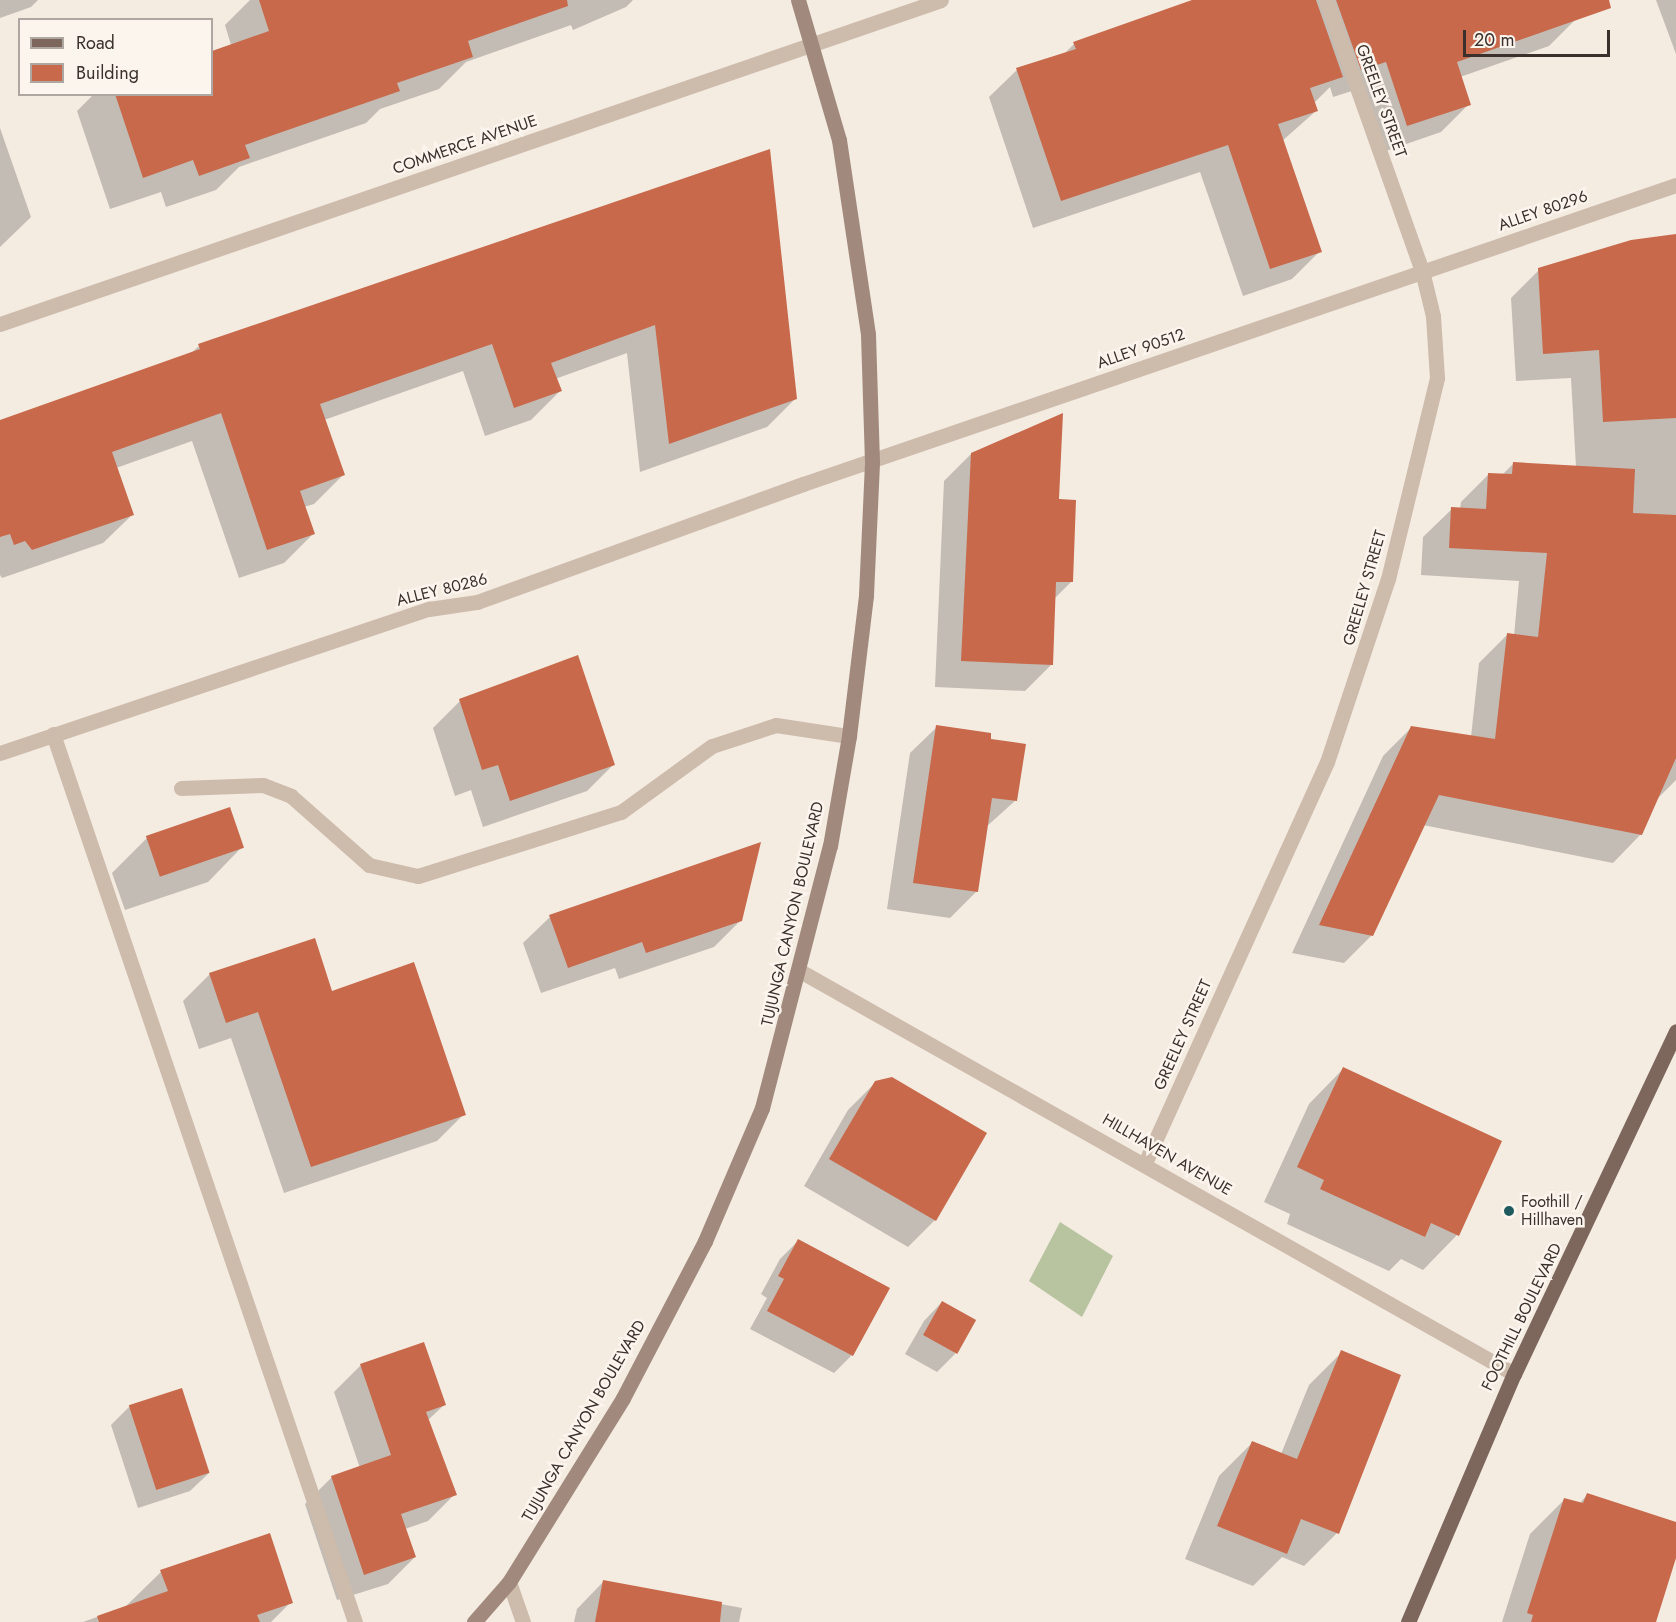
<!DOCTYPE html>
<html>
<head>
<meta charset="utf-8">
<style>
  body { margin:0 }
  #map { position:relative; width:1676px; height:1622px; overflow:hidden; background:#f4ebe1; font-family:Jost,sans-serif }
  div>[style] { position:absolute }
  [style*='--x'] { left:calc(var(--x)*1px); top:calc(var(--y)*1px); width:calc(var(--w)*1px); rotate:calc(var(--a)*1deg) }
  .green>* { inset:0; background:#b8c4a0 }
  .shadow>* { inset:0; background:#0003 }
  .building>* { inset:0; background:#c8694b; transform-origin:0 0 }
  .service>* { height:15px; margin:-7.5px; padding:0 7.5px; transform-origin:7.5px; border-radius:7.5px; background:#cdbbac }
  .minor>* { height:15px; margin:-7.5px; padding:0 7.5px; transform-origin:7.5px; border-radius:7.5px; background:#cdbbac }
  .tertiary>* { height:15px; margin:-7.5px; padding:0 7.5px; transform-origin:7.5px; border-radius:7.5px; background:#cdbbac }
  .secondary>* { height:15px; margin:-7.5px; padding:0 7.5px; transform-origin:7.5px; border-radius:7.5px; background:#a18a7d }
  .primary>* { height:15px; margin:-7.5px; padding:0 7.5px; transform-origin:7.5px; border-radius:7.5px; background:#7d675c }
  .dots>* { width:16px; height:16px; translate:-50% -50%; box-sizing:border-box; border:3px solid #fbf5ee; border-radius:50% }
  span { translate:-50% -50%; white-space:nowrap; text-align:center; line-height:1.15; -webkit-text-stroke:5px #fbf5ee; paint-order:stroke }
  .street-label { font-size:16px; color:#3b302b }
  .poi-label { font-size:16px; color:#3b302b }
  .left { translate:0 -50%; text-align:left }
  .legend { position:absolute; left:18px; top:18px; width:195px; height:78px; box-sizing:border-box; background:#fbf5ee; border:2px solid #aea6a0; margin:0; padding:8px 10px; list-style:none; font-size:18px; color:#3b302b }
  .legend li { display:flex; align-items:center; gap:12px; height:30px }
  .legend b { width:30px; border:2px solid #aea6a0 }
  .scale { position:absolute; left:1463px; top:30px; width:147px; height:27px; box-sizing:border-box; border:3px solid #3b302b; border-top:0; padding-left:8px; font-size:18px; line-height:21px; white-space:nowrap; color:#3b302b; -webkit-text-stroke:4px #fbf5ee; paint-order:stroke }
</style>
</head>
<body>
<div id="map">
  <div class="green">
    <i style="clip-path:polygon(1060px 1222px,1113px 1256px,1082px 1317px,1029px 1281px)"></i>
  </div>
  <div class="shadow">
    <i style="clip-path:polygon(0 0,38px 0,31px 7px,0 18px)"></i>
    <i style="clip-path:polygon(250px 0,633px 0,626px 7px,573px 30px,571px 25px,466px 62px,439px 89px,380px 109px,366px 123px,239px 167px,216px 190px,166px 207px,161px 192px,110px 209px,77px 111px,94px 94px,212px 94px,212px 52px,231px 45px,225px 25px)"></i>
    <i style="clip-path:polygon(1225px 0,1571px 0,1577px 18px,1549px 46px,1460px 77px,1469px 104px,1441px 132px,1380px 153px,1358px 89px,1333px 97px,1330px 87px,1314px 103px,1316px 111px,1282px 141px,1320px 251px,1292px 279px,1243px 296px,1200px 172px,1033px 228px,989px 97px,1017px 70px,1064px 54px,1074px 44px)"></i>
    <i style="clip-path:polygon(1656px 0,1676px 0,1676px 54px)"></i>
    <i style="clip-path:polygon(0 128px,31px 217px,0 247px)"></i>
    <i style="clip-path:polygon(769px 151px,796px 398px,767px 427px,640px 472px,627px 353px,555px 379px,560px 391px,531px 420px,485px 436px,463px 371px,324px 420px,343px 475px,314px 504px,304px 507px,313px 534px,284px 563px,239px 578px,192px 441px,116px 468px,132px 515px,103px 543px,2px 578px,0 575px,0 421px,190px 354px,199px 346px)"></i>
    <i style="clip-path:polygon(1676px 236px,1676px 780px,1656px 800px,1641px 834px,1613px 863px,1423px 825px,1372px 935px,1344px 963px,1292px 953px,1383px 756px,1412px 727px,1471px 737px,1479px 663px,1507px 635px,1514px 636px,1519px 581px,1421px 575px,1423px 537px,1452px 509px,1460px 509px,1461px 502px,1489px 474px,1502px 475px,1513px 464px,1576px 467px,1571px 378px,1516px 381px,1511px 298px,1539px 270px)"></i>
    <i style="clip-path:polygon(971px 454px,1057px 501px,1071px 582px,1054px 599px,1052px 664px,1025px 691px,935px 687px,944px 481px)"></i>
    <i style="clip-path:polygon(460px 701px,614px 764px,587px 791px,483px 827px,471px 790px,455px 796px,433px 728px)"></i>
    <i style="clip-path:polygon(937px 727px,1016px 800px,986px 827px,977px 891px,950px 918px,887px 909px,910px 753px)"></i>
    <i style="clip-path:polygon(147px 838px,242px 847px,208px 882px,125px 910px,112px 873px)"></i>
    <i style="clip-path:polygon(550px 917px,741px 920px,714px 947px,619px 979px,615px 968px,541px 993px,523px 943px)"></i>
    <i style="clip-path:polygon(210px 974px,331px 993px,464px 1114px,437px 1141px,284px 1193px,231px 1038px,199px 1049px,183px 1001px)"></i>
    <i style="clip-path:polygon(1343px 1069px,1457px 1235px,1423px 1270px,1401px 1259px,1389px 1271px,1287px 1224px,1290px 1214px,1264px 1202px,1309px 1104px)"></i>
    <i style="clip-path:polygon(876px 1082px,935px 1220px,908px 1247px,804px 1186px,848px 1110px)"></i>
    <i style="clip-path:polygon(798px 1241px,852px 1355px,834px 1373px,750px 1329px,767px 1298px,761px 1294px,780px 1259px)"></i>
    <i style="clip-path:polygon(942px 1302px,955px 1354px,937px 1372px,905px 1354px,924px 1321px)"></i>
    <i style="clip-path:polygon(1342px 1352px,1337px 1533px,1304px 1566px,1282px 1557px,1253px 1586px,1185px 1559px,1219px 1476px,1252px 1443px,1281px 1454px,1309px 1385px)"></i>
    <i style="clip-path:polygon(361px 1365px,444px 1405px,427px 1421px,455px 1494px,428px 1521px,405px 1529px,415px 1557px,388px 1584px,337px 1600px,305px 1504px,332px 1477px,360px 1468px,334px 1392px)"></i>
    <i style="clip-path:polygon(129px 1407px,209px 1473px,190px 1491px,138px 1508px,111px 1425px)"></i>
    <i style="clip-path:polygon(1587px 1495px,1676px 1523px,1676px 1553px,1654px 1622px,1502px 1622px,1530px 1534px,1565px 1499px,1579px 1504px)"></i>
    <i style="clip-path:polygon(161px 1572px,291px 1602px,271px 1622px,83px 1622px,125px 1607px)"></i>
    <i style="clip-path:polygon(603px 1582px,742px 1608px,739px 1622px,574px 1622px,577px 1609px)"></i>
  </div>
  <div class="building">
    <i style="clip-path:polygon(259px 0,567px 0,568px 6px,468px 41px,473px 57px,397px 83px,400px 91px,245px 145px,250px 158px,199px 176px,193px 160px,143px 178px,115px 94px,212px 94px,212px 51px,269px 31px)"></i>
    <i style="clip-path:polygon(1192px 0,1316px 0,1343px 77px,1310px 88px,1318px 111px,1278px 124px,1322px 252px,1270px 269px,1228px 145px,1061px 201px,1016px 68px,1076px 49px,1073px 42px)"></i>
    <i style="clip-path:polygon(1336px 0,1609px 0,1611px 8px,1457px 62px,1471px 105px,1407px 126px,1386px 62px,1361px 70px)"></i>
    <i style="clip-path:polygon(770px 149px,797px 399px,669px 444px,655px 325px,551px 363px,562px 391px,514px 408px,492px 344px,320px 404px,345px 475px,300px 491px,315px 534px,267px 550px,221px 413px,112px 452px,134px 515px,32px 550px,25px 541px,14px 545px,10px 534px,0 537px,0 420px,200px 349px,198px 344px)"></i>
    <i style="clip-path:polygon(1676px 234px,1676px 418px,1603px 422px,1599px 350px,1543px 354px,1538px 268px,1631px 240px)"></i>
    <i style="clip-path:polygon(1063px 413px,1059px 499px,1076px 500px,1073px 582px,1056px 582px,1053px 665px,961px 661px,971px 453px)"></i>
    <i style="clip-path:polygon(1513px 462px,1635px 469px,1633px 513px,1676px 515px,1676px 758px,1642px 835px,1439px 795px,1373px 936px,1319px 925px,1411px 726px,1495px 739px,1507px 633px,1538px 637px,1547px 553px,1449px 548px,1451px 507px,1486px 509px,1488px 473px,1512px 474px)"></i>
    <i style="clip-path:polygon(578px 655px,615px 765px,510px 801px,498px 765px,482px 770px,459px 699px)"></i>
    <i style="clip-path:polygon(936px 725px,991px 733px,991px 739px,1026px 744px,1017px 801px,992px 798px,978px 892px,913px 883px)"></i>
    <i style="left:230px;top:807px;width:43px;height:89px;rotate:71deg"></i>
    <i style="clip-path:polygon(761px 842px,742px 921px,646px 953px,642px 942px,568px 968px,549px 915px)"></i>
    <i style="clip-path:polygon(315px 938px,332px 991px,414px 962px,466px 1115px,311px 1167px,258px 1012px,226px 1023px,209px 973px)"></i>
    <i style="clip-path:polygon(1343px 1067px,1502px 1141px,1459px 1236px,1431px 1223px,1425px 1237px,1320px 1189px,1324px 1180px,1297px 1167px)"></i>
    <i style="clip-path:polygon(892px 1077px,987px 1133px,936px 1221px,829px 1159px,875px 1081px)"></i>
    <i style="clip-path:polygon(798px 1239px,890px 1288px,853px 1356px,767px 1311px,784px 1279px,778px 1276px)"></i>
    <i style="left:942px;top:1301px;width:39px;height:39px;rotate:29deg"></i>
    <i style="clip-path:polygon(424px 1342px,446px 1405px,426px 1412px,457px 1495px,401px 1514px,416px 1557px,364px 1575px,331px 1476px,391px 1455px,360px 1364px)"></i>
    <i style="clip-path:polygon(1341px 1350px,1401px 1375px,1339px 1534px,1301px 1519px,1287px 1554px,1217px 1526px,1252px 1441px,1297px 1459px)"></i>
    <i style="left:182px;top:1388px;width:89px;height:56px;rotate:72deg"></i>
    <i style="clip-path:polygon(1587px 1493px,1676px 1522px,1676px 1558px,1656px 1622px,1531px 1622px,1533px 1615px,1527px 1613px,1564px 1498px,1583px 1503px)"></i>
    <i style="clip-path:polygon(270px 1533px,293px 1603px,257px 1615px,260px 1622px,99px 1622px,97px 1616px,168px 1591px,160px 1570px)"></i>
    <i style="clip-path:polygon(603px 1580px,722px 1602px,720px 1622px,595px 1622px)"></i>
  </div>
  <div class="service">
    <i style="--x:53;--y:734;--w:938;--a:71.22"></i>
    <i style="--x:0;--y:753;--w:453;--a:-18.6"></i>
    <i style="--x:429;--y:609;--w:49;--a:-8.3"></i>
    <i style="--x:477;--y:602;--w:347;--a:-19.9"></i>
    <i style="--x:803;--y:484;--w:923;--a:-18.91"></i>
    <i style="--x:181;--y:788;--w:82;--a:-2.1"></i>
    <i style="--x:263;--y:785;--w:30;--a:21"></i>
    <i style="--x:291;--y:796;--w:104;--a:41.5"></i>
    <i style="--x:369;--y:865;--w:50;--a:12.7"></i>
    <i style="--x:418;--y:876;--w:213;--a:-17.5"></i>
    <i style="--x:621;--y:812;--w:112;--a:-36"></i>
    <i style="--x:712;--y:746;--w:67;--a:-18.2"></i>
    <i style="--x:776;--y:725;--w:74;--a:8.6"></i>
  </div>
  <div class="minor">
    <i style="--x:800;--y:971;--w:820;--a:29.44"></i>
    <i style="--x:1145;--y:1163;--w:440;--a:-65.6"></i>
    <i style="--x:1327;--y:762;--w:193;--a:-71.6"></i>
    <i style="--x:1388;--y:579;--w:207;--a:-76.3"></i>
    <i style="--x:1437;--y:378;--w:62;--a:-93.7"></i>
    <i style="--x:1433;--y:316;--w:46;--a:-103.7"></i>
    <i style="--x:1422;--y:271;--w:288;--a:-109.5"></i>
    <i style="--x:509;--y:1582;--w:42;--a:70.7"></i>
  </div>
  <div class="tertiary">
    <i style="--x:0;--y:324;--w:995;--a:-19"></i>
  </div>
  <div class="secondary">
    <i style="--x:474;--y:1622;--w:53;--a:-48.8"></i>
    <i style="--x:509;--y:1582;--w:216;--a:-58.2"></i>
    <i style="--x:623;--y:1398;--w:177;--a:-62.4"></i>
    <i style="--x:705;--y:1241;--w:145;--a:-66.8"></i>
    <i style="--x:762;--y:1108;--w:271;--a:-75.5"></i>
    <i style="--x:830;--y:846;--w:112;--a:-80.2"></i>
    <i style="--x:849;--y:736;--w:142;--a:-83.1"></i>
    <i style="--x:866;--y:595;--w:133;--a:-87.4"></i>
    <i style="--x:872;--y:462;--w:128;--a:-91.8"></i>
    <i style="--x:868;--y:334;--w:196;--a:-98.5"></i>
    <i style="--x:839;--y:140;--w:146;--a:-106.3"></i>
  </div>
  <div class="primary">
    <i style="--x:1408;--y:1622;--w:270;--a:-66.9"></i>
    <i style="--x:1514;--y:1374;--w:379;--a:-64.7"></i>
  </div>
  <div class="dots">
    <i style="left:1509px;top:1211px;background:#1f5a5e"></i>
  </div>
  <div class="street-label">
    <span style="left:1381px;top:101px;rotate:70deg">GREELEY STREET</span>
    <span style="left:465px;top:145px;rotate:-19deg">COMMERCE AVENUE</span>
    <span style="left:1543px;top:211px;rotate:-19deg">ALLEY 80296</span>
    <span style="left:1141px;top:349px;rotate:-19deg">ALLEY 90512</span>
    <span style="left:1365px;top:588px;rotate:-74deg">GREELEY STREET</span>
    <span style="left:442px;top:590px;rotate:-14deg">ALLEY 80286</span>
    <span style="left:793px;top:914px;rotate:-77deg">TUJUNGA CANYON BOULEVARD</span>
    <span style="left:1183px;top:1035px;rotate:-66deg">GREELEY STREET</span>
    <span style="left:1167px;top:1155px;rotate:30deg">HILLHAVEN AVENUE</span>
    <span style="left:1522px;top:1317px;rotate:-64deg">FOOTHILL BOULEVARD</span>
    <span style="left:584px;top:1421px;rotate:-60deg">TUJUNGA CANYON BOULEVARD</span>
  </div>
  <div class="poi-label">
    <span class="left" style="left:1521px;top:1211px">Foothill /<br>Hillhaven</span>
  </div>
  <ul class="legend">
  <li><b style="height:8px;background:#7d675c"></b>Road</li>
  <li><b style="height:16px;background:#c8694b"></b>Building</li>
  </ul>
  <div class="scale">20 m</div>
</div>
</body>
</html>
